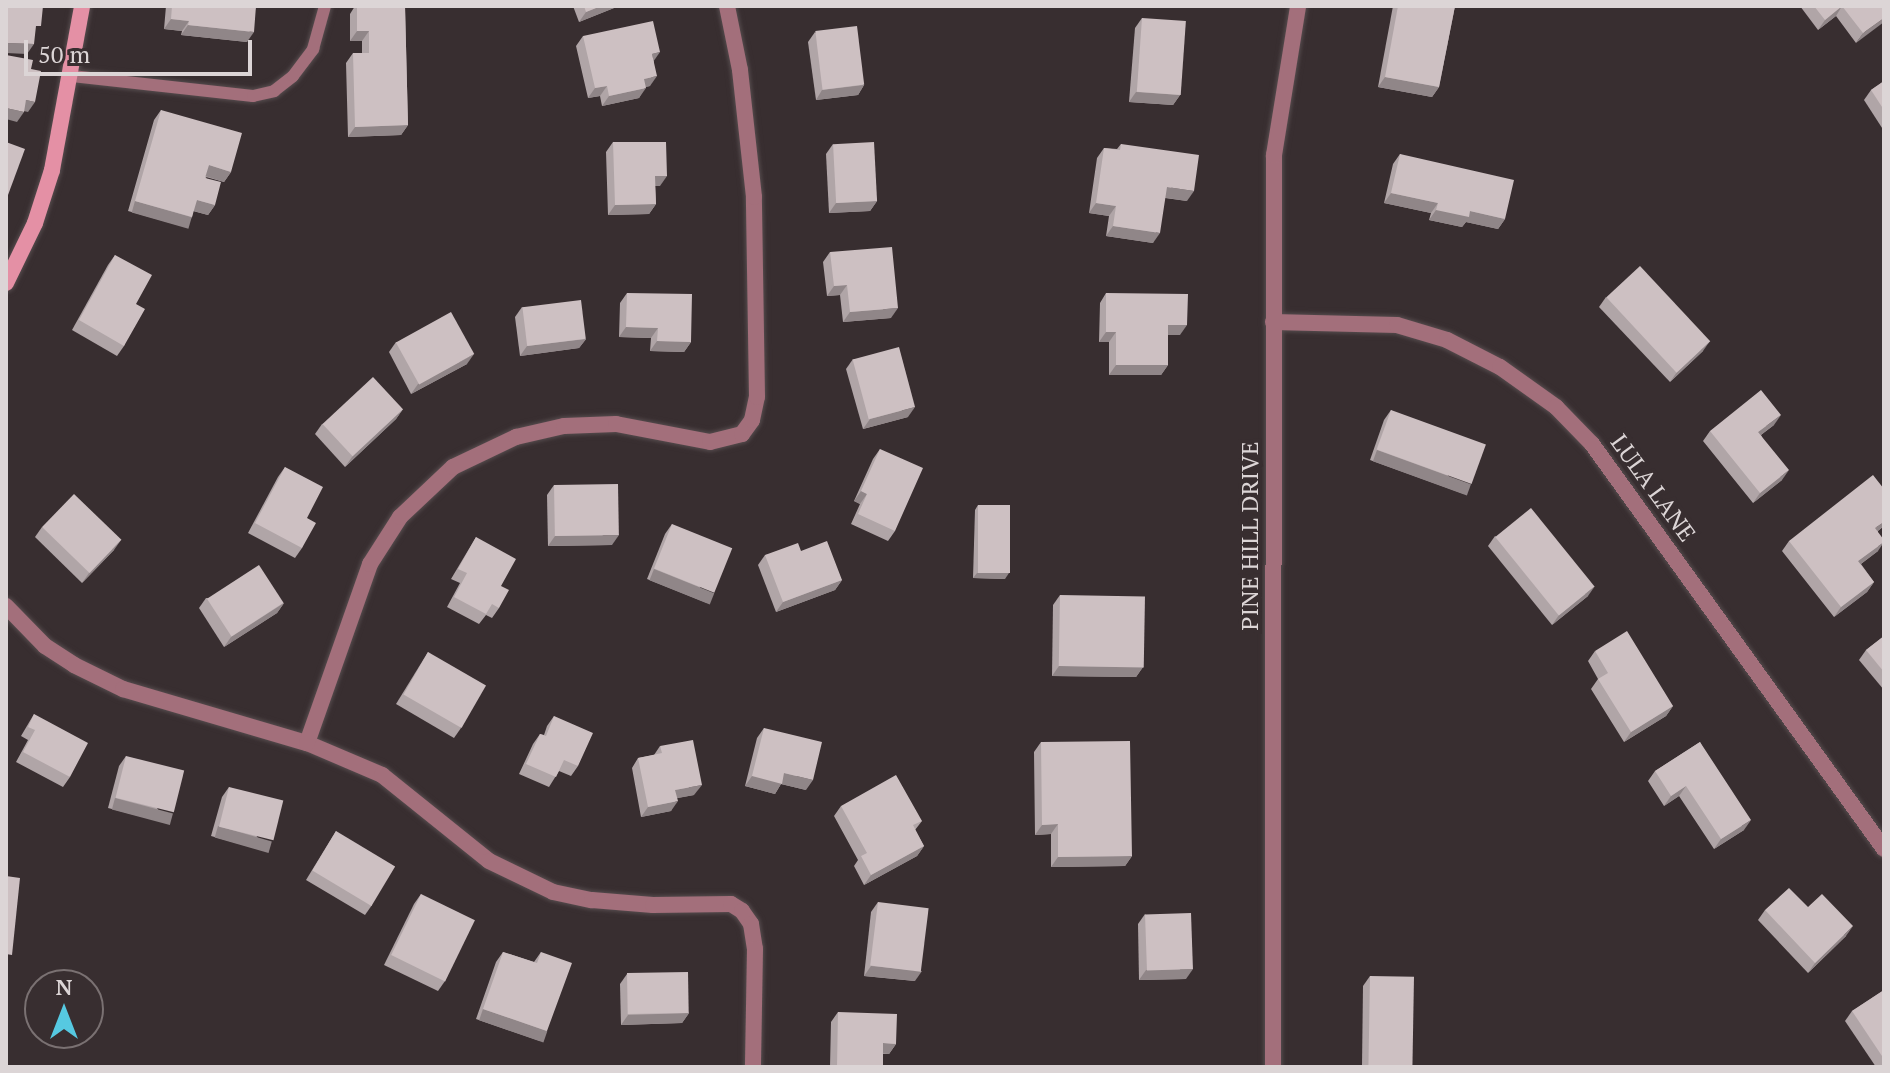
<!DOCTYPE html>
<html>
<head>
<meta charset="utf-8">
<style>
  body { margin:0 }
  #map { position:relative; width:1890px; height:1073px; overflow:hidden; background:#382e30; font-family:"PT Serif",serif }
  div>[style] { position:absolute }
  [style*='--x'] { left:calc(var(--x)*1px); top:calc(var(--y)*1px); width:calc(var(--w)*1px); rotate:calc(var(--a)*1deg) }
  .roads { filter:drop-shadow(0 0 2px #564c4e) drop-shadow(0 0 2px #564c4e) }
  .service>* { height:12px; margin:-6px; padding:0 6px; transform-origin:6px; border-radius:6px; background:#a36f7b }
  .minor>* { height:16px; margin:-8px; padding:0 8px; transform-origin:8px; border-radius:8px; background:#a36f7b }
  .secondary>* { height:16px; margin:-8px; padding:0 8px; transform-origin:8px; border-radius:8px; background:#e490a5 }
  .wall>* { inset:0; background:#b0a5a7 }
  .shaded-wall>* { inset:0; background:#908688; transform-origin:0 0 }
  .building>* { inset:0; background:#cdc0c2; transform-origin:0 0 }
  span { translate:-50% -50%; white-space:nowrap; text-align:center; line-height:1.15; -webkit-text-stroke:8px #382e30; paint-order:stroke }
  .street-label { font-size:24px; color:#dcd5d6 }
  .frame { position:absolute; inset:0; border:8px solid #dcd5d6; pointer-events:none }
  .north { position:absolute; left:24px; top:969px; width:80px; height:80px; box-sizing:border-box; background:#382e30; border:2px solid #7a7172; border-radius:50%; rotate:0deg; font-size:22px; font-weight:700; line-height:32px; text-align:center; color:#dcd5d6 }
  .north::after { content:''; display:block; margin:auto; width:28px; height:36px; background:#56c9e1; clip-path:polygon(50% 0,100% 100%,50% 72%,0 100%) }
  .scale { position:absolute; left:24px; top:40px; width:228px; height:36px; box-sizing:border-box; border:4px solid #dcd5d6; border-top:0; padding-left:10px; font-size:24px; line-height:28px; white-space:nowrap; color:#dcd5d6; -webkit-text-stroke:6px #382e30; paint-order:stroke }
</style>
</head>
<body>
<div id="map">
  <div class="roads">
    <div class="service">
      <i style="--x:72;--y:76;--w:182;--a:6.3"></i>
      <i style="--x:253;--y:96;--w:22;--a:-13"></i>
      <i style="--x:274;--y:91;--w:24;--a:-38"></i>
      <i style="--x:293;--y:76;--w:34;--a:-53"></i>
      <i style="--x:313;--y:49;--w:45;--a:-74.4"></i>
    </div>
    <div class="minor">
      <i style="--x:1273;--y:322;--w:124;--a:1.4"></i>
      <i style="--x:1397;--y:325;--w:52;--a:16.7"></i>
      <i style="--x:1447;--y:340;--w:59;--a:27"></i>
      <i style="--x:1500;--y:367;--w:69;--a:35.5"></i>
      <i style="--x:1556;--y:407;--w:52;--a:45.8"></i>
      <i style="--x:1592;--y:444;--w:499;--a:54.2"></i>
      <i style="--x:6;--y:606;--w:56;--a:45.7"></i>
      <i style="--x:45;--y:646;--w:35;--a:33"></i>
      <i style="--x:74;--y:665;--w:55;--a:26.1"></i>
      <i style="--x:123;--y:689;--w:192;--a:16.4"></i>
      <i style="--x:307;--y:743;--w:82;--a:23.1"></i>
      <i style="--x:382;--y:775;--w:137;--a:38.8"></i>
      <i style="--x:489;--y:861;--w:71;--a:25.8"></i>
      <i style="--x:553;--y:892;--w:40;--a:12"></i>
      <i style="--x:592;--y:900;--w:61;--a:4.7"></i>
      <i style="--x:653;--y:905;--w:78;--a:-0.7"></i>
      <i style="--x:731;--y:904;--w:13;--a:32"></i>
      <i style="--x:742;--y:911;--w:16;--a:55"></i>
      <i style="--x:751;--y:924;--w:25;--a:81"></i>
      <i style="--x:755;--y:949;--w:118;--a:91"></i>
      <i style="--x:307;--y:743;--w:190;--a:-70.6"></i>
      <i style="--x:370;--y:564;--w:56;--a:-57.4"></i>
      <i style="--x:400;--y:517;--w:73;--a:-43.3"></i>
      <i style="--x:453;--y:467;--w:70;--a:-25.5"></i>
      <i style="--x:516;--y:437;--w:49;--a:-12.9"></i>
      <i style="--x:564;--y:426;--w:52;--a:-2.2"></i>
      <i style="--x:616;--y:424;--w:96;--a:10.8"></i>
      <i style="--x:710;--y:442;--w:33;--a:-14"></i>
      <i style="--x:742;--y:434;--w:17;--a:-54"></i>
      <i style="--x:752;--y:420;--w:24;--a:-78"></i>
      <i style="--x:757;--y:397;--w:200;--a:-90.9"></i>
      <i style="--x:754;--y:197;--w:128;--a:-96.3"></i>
      <i style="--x:740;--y:70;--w:65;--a:-101.5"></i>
      <i style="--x:1273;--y:1067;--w:912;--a:-89.94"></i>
      <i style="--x:1274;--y:155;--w:151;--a:-80.8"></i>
    </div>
    <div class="secondary">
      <i style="--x:6;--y:283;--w:67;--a:-64.2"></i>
      <i style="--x:35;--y:223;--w:56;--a:-72.2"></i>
      <i style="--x:52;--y:170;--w:167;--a:-79.6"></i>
    </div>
  </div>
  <div class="wall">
    <i style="clip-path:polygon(166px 6px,256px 6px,247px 42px,181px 35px,182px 31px,164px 29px)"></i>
    <i style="clip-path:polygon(355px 6px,405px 6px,408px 125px,401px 135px,348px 137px,346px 63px,353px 53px,362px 53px,362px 41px,350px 41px,350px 14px)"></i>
    <i style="clip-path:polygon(573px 6px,619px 6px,579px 22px)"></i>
    <i style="clip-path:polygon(1393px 6px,1455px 6px,1439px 87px,1432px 97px,1378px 87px)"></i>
    <i style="clip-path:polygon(1800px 6px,1884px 6px,1856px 43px,1836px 16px,1818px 30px)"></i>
    <i style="clip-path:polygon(1142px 18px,1180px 95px,1173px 105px,1129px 102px,1135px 28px)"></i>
    <i style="clip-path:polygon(815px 32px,864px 85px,858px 95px,816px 100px,808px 42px)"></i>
    <i style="clip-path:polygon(583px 36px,654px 61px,650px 86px,645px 87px,639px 98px,602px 106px,600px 96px,588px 98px,576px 46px)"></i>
    <i style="clip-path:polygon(1884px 81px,1884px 131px,1864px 100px,1871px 90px)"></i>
    <i style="clip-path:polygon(161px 110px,231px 172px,224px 182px,206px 177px,215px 205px,208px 215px,193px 211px,192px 217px,185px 227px,128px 211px,154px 120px)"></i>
    <i style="clip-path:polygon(613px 142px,660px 186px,655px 186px,656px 204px,649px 214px,608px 215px,606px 152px)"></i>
    <i style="clip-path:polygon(833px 144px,877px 201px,870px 211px,829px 213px,826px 154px)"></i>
    <i style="clip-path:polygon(1121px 144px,1187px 201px,1165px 198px,1153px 243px,1106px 236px,1109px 216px,1089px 213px,1097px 158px,1104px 148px,1117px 149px)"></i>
    <i style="clip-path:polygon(1400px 154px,1505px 219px,1498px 229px,1466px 222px,1462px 227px,1429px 220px,1431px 213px,1384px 203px,1393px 164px)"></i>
    <i style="clip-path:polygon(830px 252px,891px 318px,843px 322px,840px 295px,827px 296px,823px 262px)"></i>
    <i style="clip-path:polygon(115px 255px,136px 304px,124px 346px,117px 356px,72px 330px,108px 265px)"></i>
    <i style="clip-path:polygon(627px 293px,691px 342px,684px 352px,650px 351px,651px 338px,619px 337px,620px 303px)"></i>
    <i style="clip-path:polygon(1106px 293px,1180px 335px,1168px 335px,1168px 365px,1161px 375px,1109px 375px,1109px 342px,1099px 342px,1100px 303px)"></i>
    <i style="clip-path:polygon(1606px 297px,1703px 351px,1670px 382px,1599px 307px)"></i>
    <i style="clip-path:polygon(522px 307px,586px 339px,579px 348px,520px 356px,515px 317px)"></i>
    <i style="clip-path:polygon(396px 342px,467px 364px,411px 394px,389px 352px)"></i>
    <i style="clip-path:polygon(853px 359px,908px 417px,863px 429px,846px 369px)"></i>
    <i style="clip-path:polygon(403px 409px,396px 419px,345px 467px,315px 434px,322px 424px)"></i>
    <i style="clip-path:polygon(1391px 410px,1464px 494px,1370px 460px,1384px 420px)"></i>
    <i style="clip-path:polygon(1774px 425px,1761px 435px,1782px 480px,1753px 503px,1703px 441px,1710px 431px)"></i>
    <i style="clip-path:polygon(880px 449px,895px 531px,888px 541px,851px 524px,860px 504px,854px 501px,873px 459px)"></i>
    <i style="clip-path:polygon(285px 467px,307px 518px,302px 548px,295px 558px,248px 533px,278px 477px)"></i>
    <i style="clip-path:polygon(554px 485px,612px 545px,548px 546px,547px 495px)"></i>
    <i style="clip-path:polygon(978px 505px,1005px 579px,973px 578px,975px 510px)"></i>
    <i style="clip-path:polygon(672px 524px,707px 603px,647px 579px,665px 534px)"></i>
    <i style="clip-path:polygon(1884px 526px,1878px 531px,1878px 551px,1861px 564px,1874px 582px,1867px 592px,1834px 617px,1782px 551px,1789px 541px)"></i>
    <i style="clip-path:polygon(42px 527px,114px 550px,82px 583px,35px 537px)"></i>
    <i style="clip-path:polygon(1495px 536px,1588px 596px,1552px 625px,1488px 546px)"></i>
    <i style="clip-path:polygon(476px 537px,501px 586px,499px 608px,492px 618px,486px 615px,479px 624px,447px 607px,460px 583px,451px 579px)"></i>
    <i style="clip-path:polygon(801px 551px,842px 580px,835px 590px,776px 612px,758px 565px,765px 555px)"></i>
    <i style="clip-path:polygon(1060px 595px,1143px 667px,1136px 677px,1052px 676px,1053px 605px)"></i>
    <i style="clip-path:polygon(206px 598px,284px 603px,277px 613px,224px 647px,199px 608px)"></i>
    <i style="clip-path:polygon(1884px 636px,1884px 690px,1859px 660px,1866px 650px)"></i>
    <i style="clip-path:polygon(1595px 651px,1673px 706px,1666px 716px,1624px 742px,1591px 689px,1598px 679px,1588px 661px)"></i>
    <i style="clip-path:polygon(428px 652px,461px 728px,454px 738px,396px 704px)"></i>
    <i style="clip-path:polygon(34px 714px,70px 777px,63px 787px,16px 762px,28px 740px,21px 736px)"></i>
    <i style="clip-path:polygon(554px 716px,578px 766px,571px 776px,559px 771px,549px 787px,519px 774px,533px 744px,540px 734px,544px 735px,547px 726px)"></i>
    <i style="clip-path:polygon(764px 728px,806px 790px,781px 784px,775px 794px,745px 786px,757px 738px)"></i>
    <i style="clip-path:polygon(1041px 742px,1132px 856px,1125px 866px,1051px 867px,1051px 834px,1035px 835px,1034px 752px)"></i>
    <i style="clip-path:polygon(1700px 742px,1744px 830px,1714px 849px,1679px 796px,1664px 806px,1648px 781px,1655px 771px)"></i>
    <i style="clip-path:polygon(660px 746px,694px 795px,677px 798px,671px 811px,641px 817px,632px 768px,638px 758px,654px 755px)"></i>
    <i style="clip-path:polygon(126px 756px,166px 823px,108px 808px,119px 766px)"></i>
    <i style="clip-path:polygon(229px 787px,265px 851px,211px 836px,222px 797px)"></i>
    <i style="clip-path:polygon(841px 806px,922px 821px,915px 830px,924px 846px,917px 856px,864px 885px,854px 866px,858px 860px,834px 816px)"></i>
    <i style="clip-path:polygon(336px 831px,372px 905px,365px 915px,306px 880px)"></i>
    <i style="clip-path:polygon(421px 894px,445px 981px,438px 991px,384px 965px,414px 904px)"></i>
    <i style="clip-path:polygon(878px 902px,915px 981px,864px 976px,871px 912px)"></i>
    <i style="clip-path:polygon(1808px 907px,1846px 936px,1808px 973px,1758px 920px,1765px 910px)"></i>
    <i style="clip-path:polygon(1145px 914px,1186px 979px,1139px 980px,1138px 924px)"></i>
    <i style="clip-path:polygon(503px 952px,534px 962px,541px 952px,547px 1031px,540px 1041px,476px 1019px,496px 962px)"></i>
    <i style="clip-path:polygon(627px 974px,689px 1013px,682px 1023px,621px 1025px,620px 984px)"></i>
    <i style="clip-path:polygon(1370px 976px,1413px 1067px,1362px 1067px,1363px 986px)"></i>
    <i style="clip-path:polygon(1884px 990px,1884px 1067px,1876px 1067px,1845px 1021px,1852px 1011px)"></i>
    <i style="clip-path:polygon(838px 1012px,896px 1044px,889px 1054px,883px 1054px,883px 1067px,830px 1067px,831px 1022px)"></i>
  </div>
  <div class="shaded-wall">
    <i style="clip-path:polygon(601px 6px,619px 6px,579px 22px,586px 12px)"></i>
    <i style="clip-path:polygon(1842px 6px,1836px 16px,1818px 30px,1825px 20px)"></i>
    <i style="clip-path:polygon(1884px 18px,1884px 22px,1856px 43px,1863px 33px)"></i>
    <i style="clip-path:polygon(171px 19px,189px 21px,182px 31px,164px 29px)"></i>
    <i style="clip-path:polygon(188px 25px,254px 32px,247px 42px,181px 35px)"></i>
    <i style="clip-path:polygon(357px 31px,369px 31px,362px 41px,350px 41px)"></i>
    <i style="clip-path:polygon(6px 43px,34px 44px,27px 54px,6px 53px)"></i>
    <i style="clip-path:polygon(660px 52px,653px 62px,652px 54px)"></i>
    <i style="clip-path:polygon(657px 76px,650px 86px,637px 89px,644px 79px)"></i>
    <i style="clip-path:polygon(1385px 77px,1439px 87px,1432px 97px,1378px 87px)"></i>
    <i style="clip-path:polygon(864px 85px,858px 95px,816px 100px,822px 90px)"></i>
    <i style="clip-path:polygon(607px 86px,600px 96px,588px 98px,595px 88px)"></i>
    <i style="clip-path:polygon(646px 88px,639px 98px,602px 106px,609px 96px)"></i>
    <i style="clip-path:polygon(1136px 92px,1180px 95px,1173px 105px,1129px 102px)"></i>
    <i style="clip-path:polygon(26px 100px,35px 102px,28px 112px,19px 110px)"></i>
    <i style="clip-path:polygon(6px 108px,24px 112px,17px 122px,6px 119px)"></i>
    <i style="clip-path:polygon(408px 125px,401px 135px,348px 137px,355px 127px)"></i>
    <i style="clip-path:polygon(209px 165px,231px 172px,224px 182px,202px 175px)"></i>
    <i style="clip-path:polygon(655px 176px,667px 176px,660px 186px,648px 186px)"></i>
    <i style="clip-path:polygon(1167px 187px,1194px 191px,1187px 201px,1160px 197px)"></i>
    <i style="clip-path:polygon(1391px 193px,1438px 203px,1431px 213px,1384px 203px)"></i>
    <i style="clip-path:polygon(197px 200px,215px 205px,208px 215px,190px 210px)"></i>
    <i style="left:135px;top:201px;width:59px;height:12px;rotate:16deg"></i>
    <i style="clip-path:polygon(877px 201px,870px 211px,829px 213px,836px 203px)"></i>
    <i style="clip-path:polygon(1096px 203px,1116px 206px,1109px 216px,1089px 213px)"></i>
    <i style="clip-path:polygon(656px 204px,649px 214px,608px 215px,615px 205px)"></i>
    <i style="clip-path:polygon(1436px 210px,1470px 211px,1505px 219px,1498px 229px,1466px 222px,1462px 227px,1429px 220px)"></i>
    <i style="clip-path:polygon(1113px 226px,1160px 233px,1153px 243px,1106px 236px)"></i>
    <i style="clip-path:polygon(847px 285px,840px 295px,827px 296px,834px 286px)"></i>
    <i style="clip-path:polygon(898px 308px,891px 318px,843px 322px,850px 312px)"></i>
    <i style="clip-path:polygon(1168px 325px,1187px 325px,1180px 335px,1161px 335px)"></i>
    <i style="clip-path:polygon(626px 327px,658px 328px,651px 338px,619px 337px)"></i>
    <i style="clip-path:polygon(1106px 332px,1116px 332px,1109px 342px,1099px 342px)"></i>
    <i style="clip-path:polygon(586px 339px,579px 348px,520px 356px,527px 346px)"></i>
    <i style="clip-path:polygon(657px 341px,691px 342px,684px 352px,650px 351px)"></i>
    <i style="clip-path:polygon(1710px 341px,1703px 351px,1670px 382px,1677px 372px)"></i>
    <i style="clip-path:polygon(474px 354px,467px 364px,411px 394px,418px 384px)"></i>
    <i style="clip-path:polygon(1116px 365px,1168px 365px,1161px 375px,1109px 375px)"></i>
    <i style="clip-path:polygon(915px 407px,908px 417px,863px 429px,870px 419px)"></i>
    <i style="clip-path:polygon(403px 409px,396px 419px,345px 467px,352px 457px)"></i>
    <i style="clip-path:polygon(1781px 415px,1774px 425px,1751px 442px,1758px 432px)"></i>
    <i style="left:1377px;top:450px;width:100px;height:12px;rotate:20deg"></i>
    <i style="clip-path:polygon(1789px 470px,1782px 480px,1753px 503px,1760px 493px)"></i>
    <i style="clip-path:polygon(861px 491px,867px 494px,860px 504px,854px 501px)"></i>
    <i style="clip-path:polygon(1884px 522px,1884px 526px,1868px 538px,1875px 528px)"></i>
    <i style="clip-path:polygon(619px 535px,612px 545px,548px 546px,555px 536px)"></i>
    <i style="clip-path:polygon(121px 540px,114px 550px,82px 583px,89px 573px)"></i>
    <i style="clip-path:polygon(1884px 542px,1878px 551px,1851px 571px,1858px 561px)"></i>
    <i style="left:654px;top:569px;width:65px;height:12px;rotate:22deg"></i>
    <i style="clip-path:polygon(977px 573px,1009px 573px,1005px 579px,973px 578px)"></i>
    <i style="clip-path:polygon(842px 580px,835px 590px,776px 612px,783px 602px)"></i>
    <i style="clip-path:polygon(1874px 582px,1867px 592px,1834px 617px,1841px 607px)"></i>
    <i style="clip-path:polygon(1595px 586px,1588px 596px,1552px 625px,1559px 615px)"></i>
    <i style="clip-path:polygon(284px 603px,277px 613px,224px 647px,231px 637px)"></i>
    <i style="clip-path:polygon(1059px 666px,1143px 667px,1136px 677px,1052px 676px)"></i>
    <i style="clip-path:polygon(1673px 706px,1666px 716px,1624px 742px,1631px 732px)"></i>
    <i style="clip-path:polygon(784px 773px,813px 780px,806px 790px,781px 784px,775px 794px,745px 786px,752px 776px)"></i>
    <i style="clip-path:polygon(702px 785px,694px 795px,668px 800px,675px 790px)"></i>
    <i style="clip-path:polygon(1686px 786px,1679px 796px,1664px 806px,1671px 796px)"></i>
    <i style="left:115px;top:798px;width:60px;height:12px;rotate:15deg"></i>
    <i style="clip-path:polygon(678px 801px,671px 811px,641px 817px,648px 807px)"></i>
    <i style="clip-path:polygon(1751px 820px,1744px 830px,1714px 849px,1721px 839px)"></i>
    <i style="clip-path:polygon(1058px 824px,1051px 834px,1035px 835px,1042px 825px)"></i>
    <i style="left:218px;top:826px;width:56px;height:12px;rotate:16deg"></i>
    <i style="clip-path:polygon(924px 846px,917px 856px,864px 885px,871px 875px)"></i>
    <i style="clip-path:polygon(1132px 856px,1125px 866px,1051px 867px,1058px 857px)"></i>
    <i style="clip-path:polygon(1853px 926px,1846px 936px,1808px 973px,1815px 963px)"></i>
    <i style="clip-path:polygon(871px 966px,922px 971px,915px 981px,864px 976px)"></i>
    <i style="clip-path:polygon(1193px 969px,1186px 979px,1139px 980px,1146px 970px)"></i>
    <i style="left:483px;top:1009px;width:68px;height:12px;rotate:19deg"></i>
    <i style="clip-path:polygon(689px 1013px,682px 1023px,621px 1025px,628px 1015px)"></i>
    <i style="clip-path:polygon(883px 1043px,896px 1044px,889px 1054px,876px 1053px)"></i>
  </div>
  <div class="building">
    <i style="clip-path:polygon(6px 6px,43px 6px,41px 26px,36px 26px,34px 44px,6px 43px)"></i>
    <i style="clip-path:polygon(172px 6px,256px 6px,254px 32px,188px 25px,189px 21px,171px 19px)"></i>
    <i style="clip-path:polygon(357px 6px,405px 6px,408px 125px,355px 127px,353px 53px,369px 53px,369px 31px,357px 31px)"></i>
    <i style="clip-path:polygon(584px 6px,601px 6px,586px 12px)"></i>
    <i style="clip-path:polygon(1398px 6px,1455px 6px,1439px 87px,1385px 77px)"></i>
    <i style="clip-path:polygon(1814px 6px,1884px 6px,1884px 18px,1863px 33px,1842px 6px,1825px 20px)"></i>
    <i style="left:1142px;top:18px;width:44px;height:74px;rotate:4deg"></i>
    <i style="clip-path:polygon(653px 21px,660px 52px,652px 54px,657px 76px,644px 79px,646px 88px,609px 96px,607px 86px,595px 88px,583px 36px)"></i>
    <i style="left:857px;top:26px;width:59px;height:42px;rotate:83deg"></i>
    <i style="clip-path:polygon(6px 55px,33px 60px,31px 69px,41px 71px,35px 102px,26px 100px,24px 112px,6px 108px)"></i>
    <i style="clip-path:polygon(1884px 81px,1884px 110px,1871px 90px)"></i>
    <i style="clip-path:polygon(161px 110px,242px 133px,231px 172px,209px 165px,205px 178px,221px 182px,215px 205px,197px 200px,192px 217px,135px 201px)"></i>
    <i style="clip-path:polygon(6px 142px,25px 149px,8px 195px,6px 194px)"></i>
    <i style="clip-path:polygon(613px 142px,666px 142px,667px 176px,655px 176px,656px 204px,615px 205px)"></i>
    <i style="left:874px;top:142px;width:59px;height:41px;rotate:87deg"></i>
    <i style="clip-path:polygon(1121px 144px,1199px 155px,1194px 191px,1167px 187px,1160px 233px,1113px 226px,1116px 206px,1096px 203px,1104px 148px,1120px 150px)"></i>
    <i style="clip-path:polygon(1400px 154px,1514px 180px,1505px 219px,1470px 211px,1469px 217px,1436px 210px,1438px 203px,1391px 193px)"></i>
    <i style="clip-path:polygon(892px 247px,898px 308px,850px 312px,847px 285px,834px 286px,830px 252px)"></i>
    <i style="clip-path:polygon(115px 255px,152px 275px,136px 304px,145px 309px,124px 346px,79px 320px)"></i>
    <i style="left:1640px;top:266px;width:103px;height:46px;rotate:47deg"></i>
    <i style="clip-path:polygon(627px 293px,692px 294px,691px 342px,657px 341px,658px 328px,626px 327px)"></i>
    <i style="clip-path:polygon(1106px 293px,1188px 294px,1187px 325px,1168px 325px,1168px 365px,1116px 365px,1116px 332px,1106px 332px)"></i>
    <i style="left:581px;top:300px;width:39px;height:59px;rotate:83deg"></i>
    <i style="left:451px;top:312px;width:48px;height:63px;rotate:61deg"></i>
    <i style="left:899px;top:347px;width:62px;height:48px;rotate:75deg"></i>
    <i style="left:373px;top:377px;width:44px;height:69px;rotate:47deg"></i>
    <i style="clip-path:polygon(1761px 390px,1781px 415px,1758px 432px,1789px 470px,1760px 493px,1710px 431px)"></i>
    <i style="left:1391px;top:410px;width:101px;height:42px;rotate:20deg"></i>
    <i style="clip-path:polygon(880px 449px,923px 468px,895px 531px,858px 514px,867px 494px,861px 491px)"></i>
    <i style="clip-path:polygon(285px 467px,323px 487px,307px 518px,316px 523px,302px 548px,255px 523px)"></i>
    <i style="clip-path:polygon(1873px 475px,1884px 489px,1884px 522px,1875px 528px,1884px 540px,1884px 542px,1858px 561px,1874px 582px,1841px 607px,1789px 541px)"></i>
    <i style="left:618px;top:484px;width:51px;height:64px;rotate:89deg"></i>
    <i style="left:74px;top:494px;width:66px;height:46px;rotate:44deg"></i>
    <i style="left:978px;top:505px;width:32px;height:68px"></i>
    <i style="left:1531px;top:508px;width:101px;height:46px;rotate:51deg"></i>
    <i style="left:672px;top:524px;width:65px;height:48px;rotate:22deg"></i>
    <i style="clip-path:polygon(476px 537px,516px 559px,501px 586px,509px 590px,499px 608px,492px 604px,486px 614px,454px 597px,467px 573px,458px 569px)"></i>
    <i style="clip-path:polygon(827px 541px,842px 580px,783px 602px,765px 555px,798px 543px,801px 551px)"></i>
    <i style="left:259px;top:565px;width:45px;height:62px;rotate:57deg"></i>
    <i style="left:1060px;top:595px;width:85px;height:71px;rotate:1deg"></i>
    <i style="clip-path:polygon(1627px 631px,1673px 706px,1631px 732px,1598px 679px,1608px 673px,1595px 651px)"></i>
    <i style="clip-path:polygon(1884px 636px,1884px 672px,1866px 650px)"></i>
    <i style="left:428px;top:652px;width:67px;height:49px;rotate:30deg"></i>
    <i style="clip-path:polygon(34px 714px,88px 743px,70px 777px,23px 752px,35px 730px,28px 727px)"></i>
    <i style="clip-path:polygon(554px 716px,593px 733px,578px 766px,564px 760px,556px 777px,526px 764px,540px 734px,546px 736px)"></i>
    <i style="clip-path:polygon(764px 728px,822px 742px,813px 780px,784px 773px,782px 784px,752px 776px)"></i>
    <i style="clip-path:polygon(693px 740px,702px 785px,675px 790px,678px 801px,648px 807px,638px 758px,662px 753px,660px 746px)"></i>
    <i style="clip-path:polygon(1130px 741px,1132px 856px,1058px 857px,1058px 824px,1042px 825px,1041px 742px)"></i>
    <i style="clip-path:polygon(1700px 742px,1751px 820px,1721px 839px,1686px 786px,1671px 796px,1655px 771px)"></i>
    <i style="left:126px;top:756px;width:60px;height:43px;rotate:14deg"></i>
    <i style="clip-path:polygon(896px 775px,922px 821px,913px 825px,924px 846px,871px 875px,861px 856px,867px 853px,841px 806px)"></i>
    <i style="left:229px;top:787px;width:56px;height:41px;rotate:14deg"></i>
    <i style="left:336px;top:831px;width:69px;height:46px;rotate:31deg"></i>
    <i style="clip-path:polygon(6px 876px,20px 878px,12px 955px,6px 954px)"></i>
    <i style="clip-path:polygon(1789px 888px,1808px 907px,1822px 894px,1853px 926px,1815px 963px,1765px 910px)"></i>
    <i style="left:421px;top:894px;width:60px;height:68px;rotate:26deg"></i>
    <i style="left:878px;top:902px;width:51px;height:64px;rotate:7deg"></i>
    <i style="left:1191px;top:913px;width:56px;height:46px;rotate:88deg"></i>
    <i style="clip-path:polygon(503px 952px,537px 963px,541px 952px,572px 963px,547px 1031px,483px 1009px)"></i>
    <i style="left:688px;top:972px;width:41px;height:61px;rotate:89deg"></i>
    <i style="left:1370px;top:976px;width:44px;height:91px;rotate:1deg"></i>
    <i style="clip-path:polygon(1884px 990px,1884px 1059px,1852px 1011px)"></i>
    <i style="clip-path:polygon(838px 1012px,897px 1014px,896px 1044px,883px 1043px,883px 1067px,837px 1067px)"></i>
  </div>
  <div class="street-label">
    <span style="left:1653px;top:488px;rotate:54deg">LULA LANE</span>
    <span style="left:1250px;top:536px;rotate:-90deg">PINE HILL DRIVE</span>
  </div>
  <div class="frame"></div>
  <div class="north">N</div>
  <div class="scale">50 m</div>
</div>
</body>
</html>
